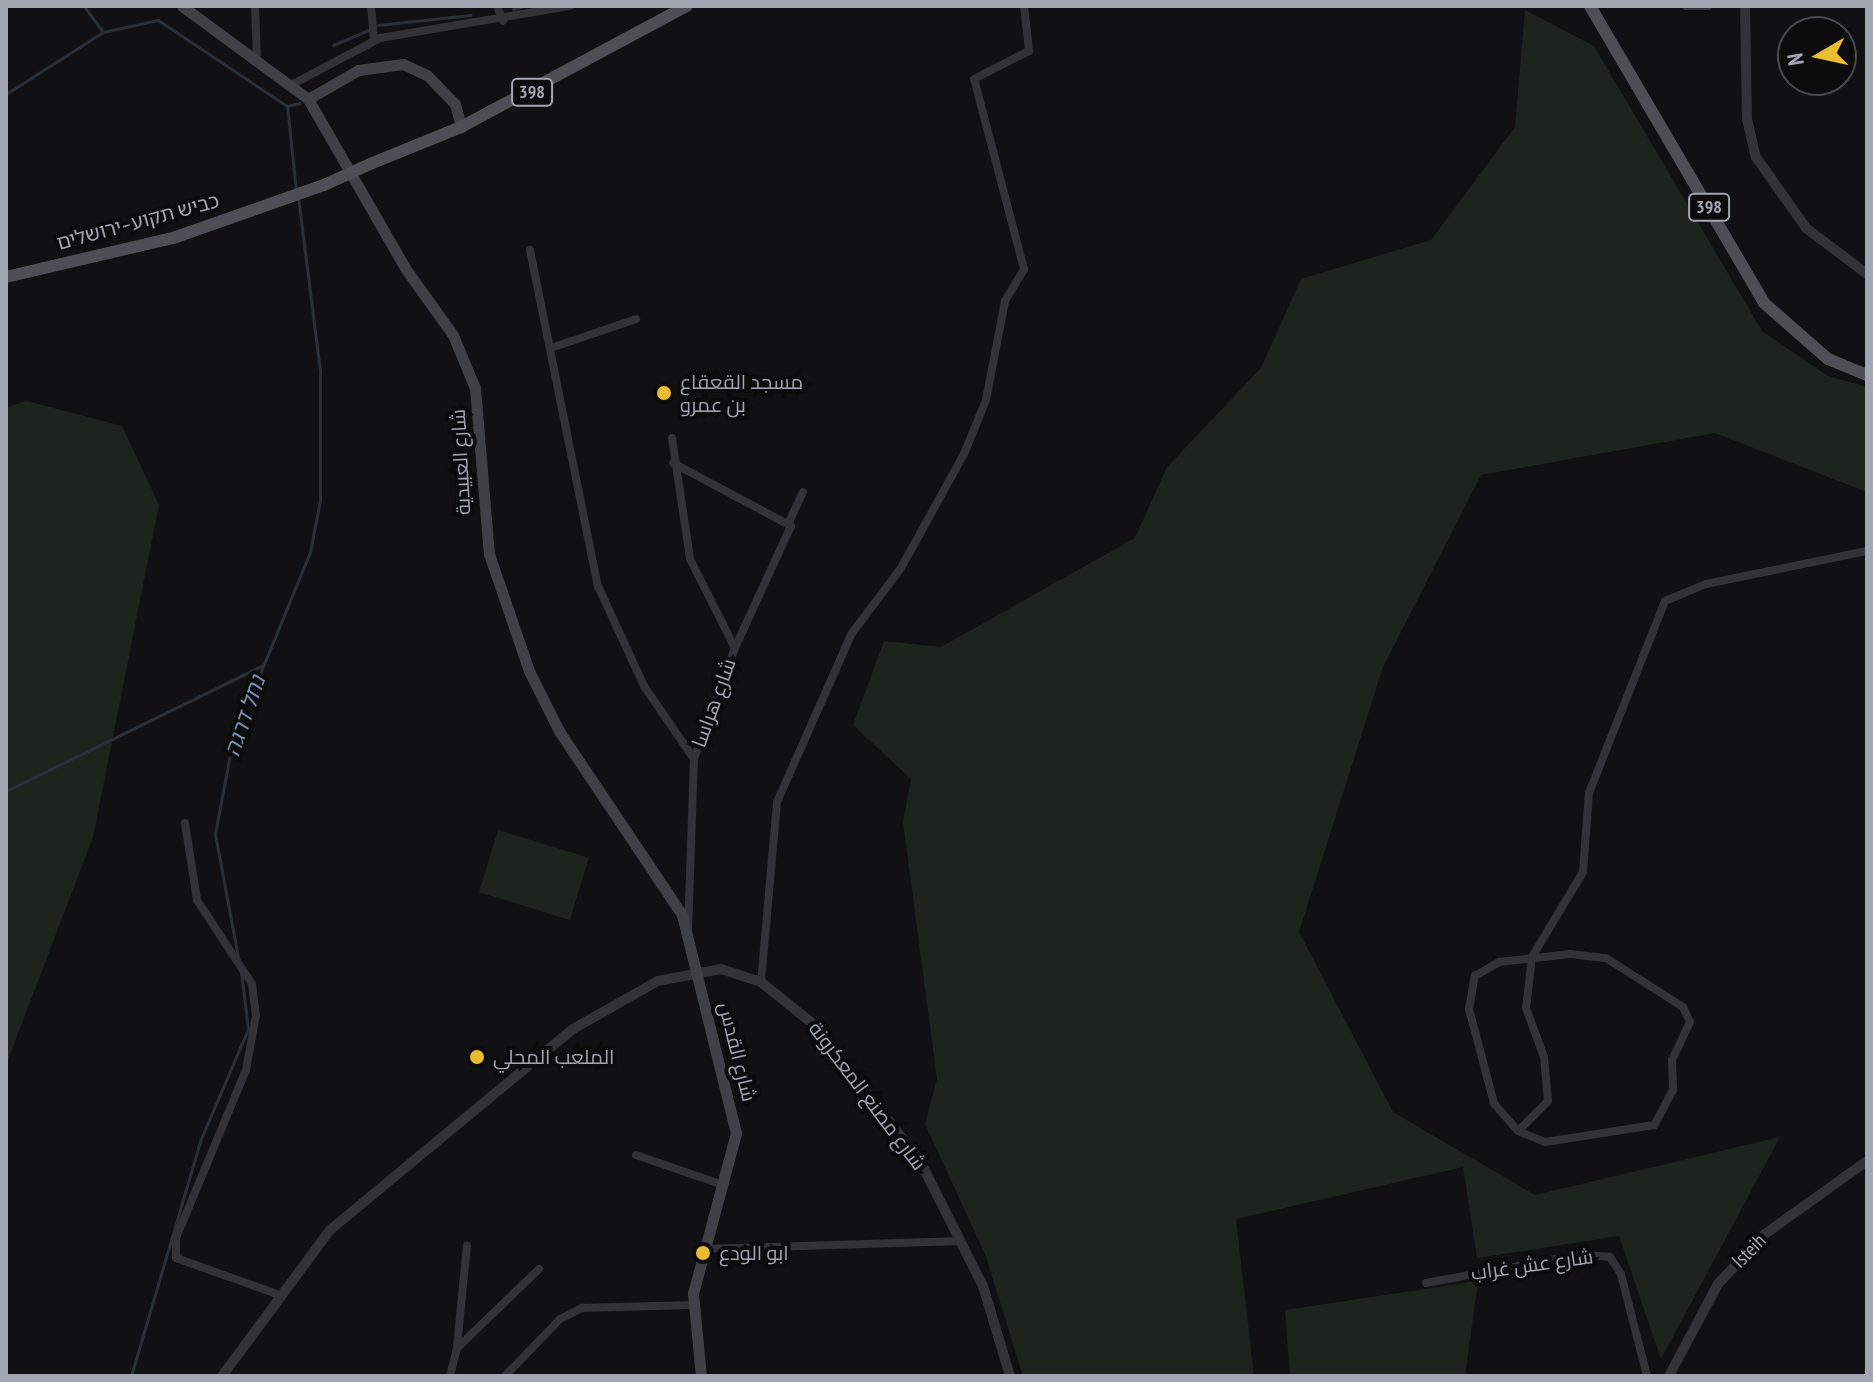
<!DOCTYPE html>
<html>
<head>
<meta charset="utf-8">
<style>
  body { margin:0 }
  #map { position:relative; width:1873px; height:1382px; overflow:hidden; background:#111012; font-family:"PT Sans Narrow",Cairo,"Noto Sans Hebrew",sans-serif }
  div>[style] { position:absolute }
  [style*='--x'] { left:calc(var(--x)*1px); top:calc(var(--y)*1px); width:calc(var(--w)*1px); rotate:calc(var(--a)*1deg) }
  .green>* { inset:0; background:#1d241e; transform-origin:0 0 }
  .stream>* { height:3px; margin:-1.5px; padding:0 1.5px; transform-origin:1.5px; border-radius:1.5px; background:#2a3037 }
  .minor>* { height:8px; margin:-4px; padding:0 4px; transform-origin:4px; border-radius:4px; background:#323237 }
  .tertiary>* { height:10px; margin:-5px; padding:0 5px; transform-origin:5px; border-radius:5px; background:#323237 }
  .secondary>* { height:11px; margin:-5.5px; padding:0 5.5px; transform-origin:5.5px; border-radius:5.5px; background:#404147 }
  .primary>* { height:12px; margin:-6px; padding:0 6px; transform-origin:6px; border-radius:6px; background:#4e4f56 }
  .primary-bridge>* { height:12px; margin:-6px; padding:0 6px; transform-origin:6px; border-radius:6px; background:#4e4f56 }
  .dots>* { width:22px; height:22px; translate:-50% -50%; box-sizing:border-box; border:4px solid #0c0c0d; border-radius:50% }
  span { translate:-50% -50%; white-space:nowrap; text-align:center; line-height:1.15; -webkit-text-stroke:8px #0c0c0d; paint-order:stroke }
  .shield-label span { padding:2px 6px; background:#0c0c0d; border:2px solid; border-radius:6px; -webkit-text-stroke-width:0 }
  .shield-label { font-size:18px; color:#a2a6b2; font-weight:700 }
  .street-label { font-size:20px; color:#a2a6b2 }
  .poi-label { font-size:20px; color:#a2a6b2 }
  .left { translate:0 -50%; text-align:left }
  .water-label { font-size:22px; color:#7a90ad; font-style:italic }
  .frame { position:absolute; inset:0; border:8px solid #a2a6b2; pointer-events:none }
  .north { position:absolute; left:1777px; top:16px; width:80px; height:80px; box-sizing:border-box; background:#0c0c0d; border:2px solid #484a4f; border-radius:50%; rotate:261deg; font-size:22px; font-weight:700; line-height:32px; text-align:center; color:#a2a6b2 }
  .north::after { content:''; display:block; margin:auto; width:28px; height:36px; background:#eabc30; clip-path:polygon(50% 0,100% 100%,50% 72%,0 100%) }
</style>
</head>
<body>
<div id="map">
  <div class="green">
    <i style="clip-path:polygon(1525px 10px,1594px 46px,1762px 331px,1828px 376px,1867px 387px,1867px 492px,1715px 433px,1481px 475px,1383px 667px,1299px 932px,1393px 1112px,1535px 1195px,1780px 1137px,1661px 1359px,1619px 1236px,1477px 1258px,1463px 1167px,1236px 1219px,1254px 1376px,1023px 1376px,985px 1254px,925px 1124px,937px 1079px,903px 822px,911px 779px,853px 725px,884px 641px,941px 647px,1135px 538px,1167px 467px,1261px 368px,1301px 279px,1431px 240px,1515px 127px)"></i>
    <i style="clip-path:polygon(27px 401px,122px 426px,159px 505px,93px 837px,6px 1065px,6px 407px)"></i>
    <i style="left:498px;top:830px;width:95px;height:65px;rotate:17deg"></i>
    <i style="clip-path:polygon(1478px 1281px,1465px 1376px,1290px 1376px,1285px 1310px)"></i>
  </div>
  <div class="stream">
    <i style="--x:84;--y:6;--w:32;--a:54"></i>
    <i style="--x:513;--y:9;--w:11;--a:-15"></i>
    <i style="--x:378;--y:25;--w:93;--a:-6.2"></i>
    <i style="--x:333;--y:45;--w:39;--a:-23"></i>
    <i style="--x:6;--y:94;--w:115;--a:-32.6"></i>
    <i style="--x:103;--y:32;--w:56;--a:-12.3"></i>
    <i style="--x:158;--y:20;--w:155;--a:33.7"></i>
    <i style="--x:296;--y:191;--w:85;--a:-96"></i>
    <i style="--x:287;--y:106;--w:13;--a:-13"></i>
    <i style="--x:6;--y:791;--w:284;--a:-26.1"></i>
    <i style="--x:238;--y:957;--w:125;--a:-100.6"></i>
    <i style="--x:215;--y:834;--w:97;--a:-79.3"></i>
    <i style="--x:233;--y:739;--w:202;--a:-67.6"></i>
    <i style="--x:310;--y:552;--w:53;--a:-79.1"></i>
    <i style="--x:320;--y:500;--w:129;--a:-90"></i>
    <i style="--x:320;--y:371;--w:174;--a:-97.2"></i>
    <i style="--x:131;--y:1376;--w:245;--a:-73.6"></i>
    <i style="--x:200;--y:1141;--w:122;--a:-66.8"></i>
    <i style="--x:248;--y:1029;--w:57;--a:-97"></i>
  </div>
  <div class="minor">
    <i style="--x:255;--y:6;--w:54;--a:87.9"></i>
    <i style="--x:371;--y:6;--w:34;--a:85"></i>
    <i style="--x:497;--y:6;--w:16;--a:68"></i>
    <i style="--x:1686;--y:6;--w:22;--a:0"></i>
    <i style="--x:291;--y:85;--w:101;--a:-27.8"></i>
    <i style="--x:380;--y:38;--w:193;--a:-9.6"></i>
    <i style="--x:530;--y:250;--w:343;--a:78.6"></i>
    <i style="--x:598;--y:586;--w:110;--a:65.3"></i>
    <i style="--x:644;--y:686;--w:88;--a:55.6"></i>
    <i style="--x:551;--y:348;--w:90;--a:-18.8"></i>
    <i style="--x:672;--y:438;--w:122;--a:81.5"></i>
    <i style="--x:690;--y:559;--w:100;--a:63.2"></i>
    <i style="--x:735;--y:648;--w:118;--a:110.3"></i>
    <i style="--x:694;--y:759;--w:169;--a:92"></i>
    <i style="--x:673;--y:463;--w:134;--a:28.1"></i>
    <i style="--x:791;--y:526;--w:134;--a:114.7"></i>
    <i style="--x:789;--y:522;--w:33;--a:-65"></i>
    <i style="--x:185;--y:823;--w:78;--a:81.1"></i>
    <i style="--x:197;--y:900;--w:100;--a:56.8"></i>
    <i style="--x:252;--y:984;--w:31;--a:83"></i>
    <i style="--x:256;--y:1015;--w:56;--a:100.3"></i>
    <i style="--x:246;--y:1070;--w:182;--a:112.6"></i>
    <i style="--x:176;--y:1238;--w:20;--a:90"></i>
    <i style="--x:176;--y:1258;--w:107;--a:19.6"></i>
    <i style="--x:1571;--y:954;--w:35;--a:7"></i>
    <i style="--x:1606;--y:958;--w:91;--a:32.5"></i>
    <i style="--x:1683;--y:1007;--w:17;--a:65"></i>
    <i style="--x:1690;--y:1022;--w:42;--a:115.3"></i>
    <i style="--x:1672;--y:1060;--w:30;--a:88"></i>
    <i style="--x:1673;--y:1090;--w:40;--a:118"></i>
    <i style="--x:1654;--y:1125;--w:110;--a:171.1"></i>
    <i style="--x:1545;--y:1142;--w:29;--a:-158"></i>
    <i style="--x:1518;--y:1131;--w:37;--a:-131"></i>
    <i style="--x:1494;--y:1103;--w:97;--a:-104.9"></i>
    <i style="--x:1469;--y:1009;--w:34;--a:-80"></i>
    <i style="--x:1475;--y:976;--w:28;--a:-30"></i>
    <i style="--x:1499;--y:962;--w:72;--a:-6.3"></i>
    <i style="--x:761;--y:982;--w:181;--a:-84.9"></i>
    <i style="--x:777;--y:802;--w:185;--a:-66.1"></i>
    <i style="--x:852;--y:633;--w:81;--a:-53"></i>
    <i style="--x:901;--y:568;--w:130;--a:-61.1"></i>
    <i style="--x:964;--y:454;--w:58;--a:-67.8"></i>
    <i style="--x:986;--y:400;--w:101;--a:-79.1"></i>
    <i style="--x:1005;--y:301;--w:37;--a:-59"></i>
    <i style="--x:1024;--y:269;--w:196;--a:-104.7"></i>
    <i style="--x:974;--y:79;--w:62;--a:-27"></i>
    <i style="--x:1029;--y:51;--w:45;--a:-96.3"></i>
    <i style="--x:1518;--y:1131;--w:42;--a:-45"></i>
    <i style="--x:1548;--y:1101;--w:44;--a:-95.2"></i>
    <i style="--x:1544;--y:1057;--w:52;--a:-110.2"></i>
    <i style="--x:1526;--y:1008;--w:51;--a:-83.3"></i>
    <i style="--x:1532;--y:957;--w:99;--a:-59"></i>
    <i style="--x:1583;--y:872;--w:79;--a:-85.7"></i>
    <i style="--x:1589;--y:793;--w:206;--a:-68.4"></i>
    <i style="--x:1665;--y:601;--w:44;--a:-22.5"></i>
    <i style="--x:1706;--y:584;--w:164;--a:-11.6"></i>
    <i style="--x:636;--y:1155;--w:89;--a:19"></i>
    <i style="--x:703;--y:1249;--w:258;--a:-1.8"></i>
    <i style="--x:1426;--y:1283;--w:154;--a:-10.5"></i>
    <i style="--x:1577;--y:1255;--w:33;--a:3"></i>
    <i style="--x:1610;--y:1257;--w:20;--a:57"></i>
    <i style="--x:1621;--y:1274;--w:105;--a:75.7"></i>
    <i style="--x:457;--y:1347;--w:102;--a:-84.4"></i>
    <i style="--x:450;--y:1376;--w:29;--a:-76"></i>
    <i style="--x:457;--y:1348;--w:114;--a:-43.9"></i>
    <i style="--x:505;--y:1376;--w:79;--a:-46"></i>
    <i style="--x:560;--y:1319;--w:25;--a:-27"></i>
    <i style="--x:582;--y:1308;--w:110;--a:-1.6"></i>
  </div>
  <div class="tertiary">
    <i style="--x:1745;--y:6;--w:113;--a:89"></i>
    <i style="--x:1747;--y:119;--w:39;--a:77"></i>
    <i style="--x:1756;--y:157;--w:87;--a:54.8"></i>
    <i style="--x:1806;--y:228;--w:76;--a:37"></i>
    <i style="--x:222;--y:1376;--w:182;--a:-53.5"></i>
    <i style="--x:330;--y:1230;--w:315;--a:-39.6"></i>
    <i style="--x:573;--y:1029;--w:98;--a:-29.5"></i>
    <i style="--x:658;--y:981;--w:64;--a:-10.8"></i>
    <i style="--x:721;--y:969;--w:42;--a:18"></i>
    <i style="--x:761;--y:982;--w:67;--a:38.9"></i>
    <i style="--x:813;--y:1024;--w:174;--a:52"></i>
    <i style="--x:920;--y:1161;--w:140;--a:63.3"></i>
    <i style="--x:983;--y:1286;--w:94;--a:73.3"></i>
    <i style="--x:1669;--y:1376;--w:104;--a:-62"></i>
    <i style="--x:1718;--y:1284;--w:69;--a:-46.8"></i>
    <i style="--x:1765;--y:1234;--w:125;--a:-35.6"></i>
  </div>
  <div class="secondary">
    <i style="--x:182;--y:6;--w:157;--a:36.4"></i>
    <i style="--x:308;--y:99;--w:195;--a:60.1"></i>
    <i style="--x:405;--y:268;--w:82;--a:54.4"></i>
    <i style="--x:453;--y:335;--w:57;--a:67.5"></i>
    <i style="--x:475;--y:388;--w:167;--a:85.2"></i>
    <i style="--x:489;--y:554;--w:124;--a:71.1"></i>
    <i style="--x:529;--y:671;--w:67;--a:63.4"></i>
    <i style="--x:559;--y:731;--w:221;--a:56.2"></i>
    <i style="--x:682;--y:915;--w:225;--a:76.1"></i>
    <i style="--x:736;--y:1133;--w:166;--a:105"></i>
    <i style="--x:693;--y:1293;--w:83;--a:84.5"></i>
    <i style="--x:308;--y:99;--w:58;--a:-30.1"></i>
    <i style="--x:358;--y:70;--w:45;--a:-7.6"></i>
    <i style="--x:403;--y:64;--w:26;--a:25"></i>
    <i style="--x:427;--y:75;--w:40;--a:46"></i>
    <i style="--x:455;--y:104;--w:24;--a:75"></i>
  </div>
  <div class="primary">
    <i style="--x:1590;--y:6;--w:344;--a:59.6"></i>
    <i style="--x:1764;--y:303;--w:85;--a:41.2"></i>
    <i style="--x:1828;--y:359;--w:42;--a:22.3"></i>
    <i style="--x:370;--y:164;--w:98;--a:-22.1"></i>
    <i style="--x:461;--y:127;--w:256;--a:-28.2"></i>
    <i style="--x:6;--y:277;--w:175;--a:-13.2"></i>
    <i style="--x:176;--y:237;--w:157;--a:-19.4"></i>
  </div>
  <div class="primary-bridge">
    <i style="--x:324;--y:185;--w:51;--a:-24.5"></i>
  </div>
  <div class="dots">
    <i style="left:664px;top:393px;background:#eabc30"></i>
    <i style="left:477px;top:1057px;background:#eabc30"></i>
    <i style="left:703px;top:1253px;background:#eabc30"></i>
  </div>
  <div class="shield-label">
    <span style="left:532px;top:92px">398</span>
    <span style="left:1709px;top:207px">398</span>
  </div>
  <div class="street-label">
    <span style="left:138px;top:222px;rotate:-15deg">כביש תקוע–ירושלים</span>
    <span style="left:461px;top:462px;rotate:-93deg">شارع العبيدية</span>
    <span style="left:714px;top:703px;rotate:-70deg">شارع هراسا</span>
    <span style="left:737px;top:1052px;rotate:76deg">شارع القدس</span>
    <span style="left:867px;top:1096px;rotate:53deg">شارع مصنع المعكرونة</span>
    <span style="left:1749px;top:1251px;rotate:-45deg">Isteih</span>
    <span style="left:1532px;top:1265px;rotate:-8deg">شارع عش غراب</span>
  </div>
  <div class="poi-label">
    <span class="left" style="left:680px;top:394px">مسجد القعقاع<br>بن عمرو</span>
    <span class="left" style="left:493px;top:1057px">الملعب المحلي</span>
    <span class="left" style="left:719px;top:1253px">ابو الودع</span>
  </div>
  <div class="water-label">
    <span style="left:245px;top:716px;rotate:-71deg">נחל דרגה</span>
  </div>
  <div class="frame"></div>
  <div class="north">N</div>
</div>
</body>
</html>
